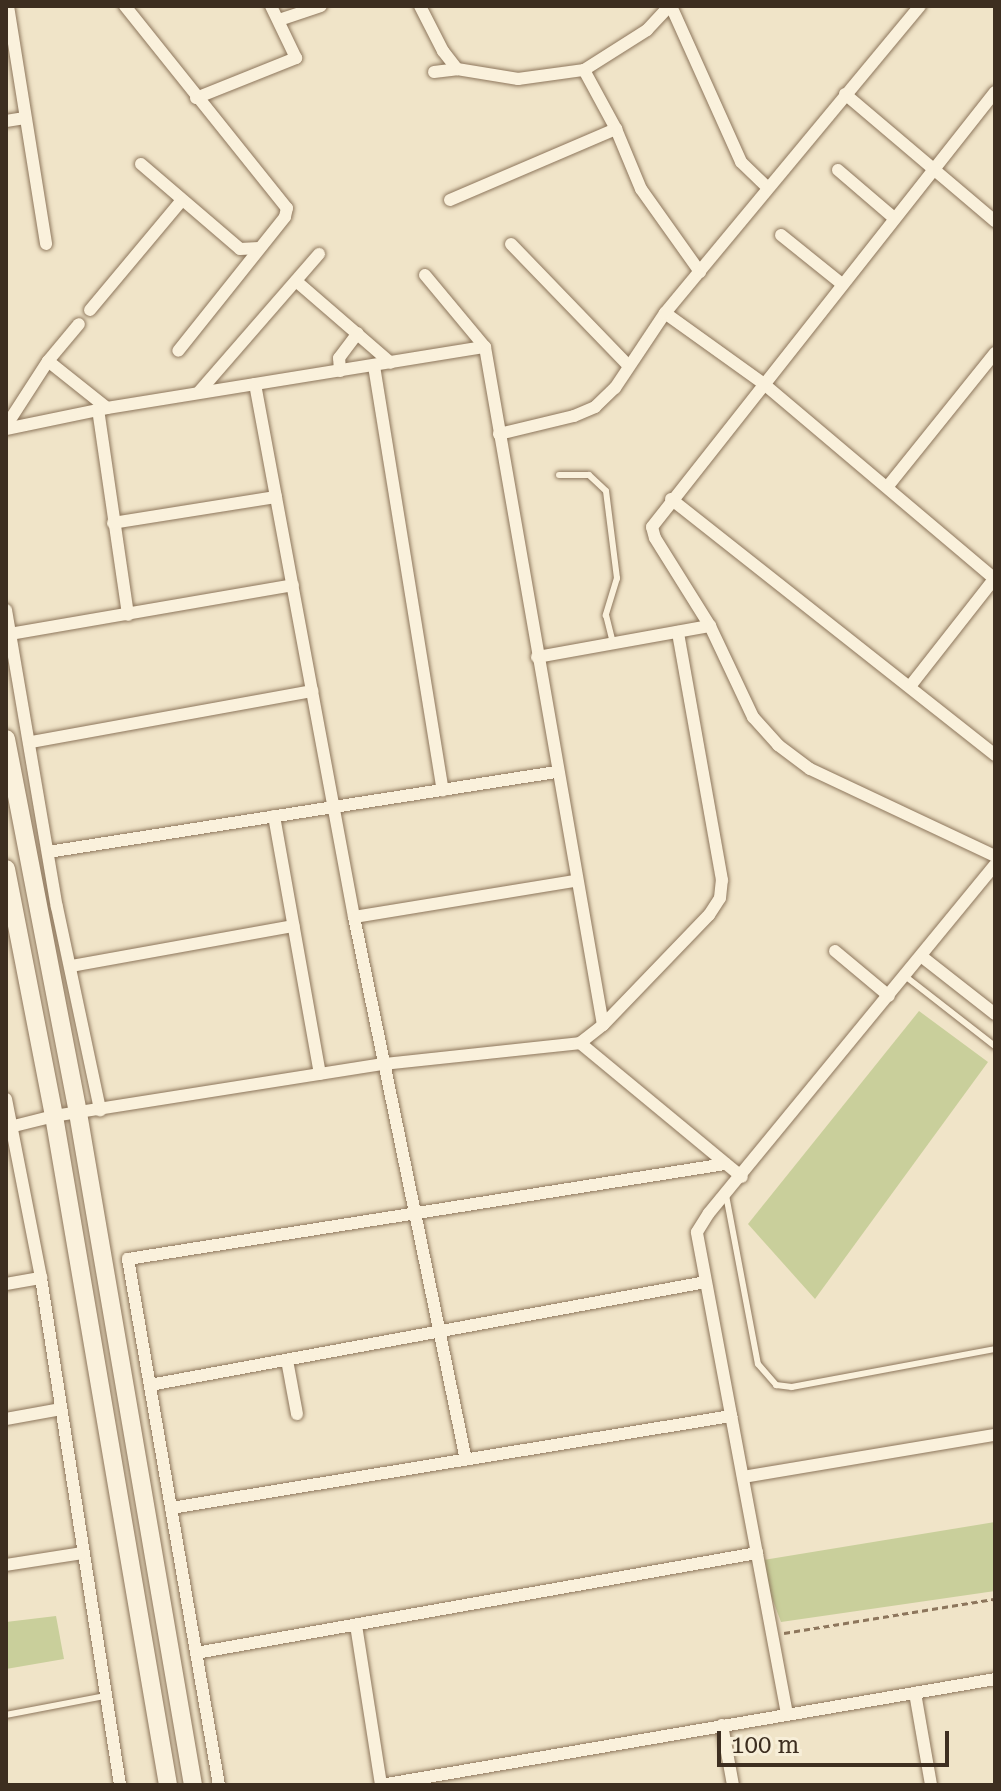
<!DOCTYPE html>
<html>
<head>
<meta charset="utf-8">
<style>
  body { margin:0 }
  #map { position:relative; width:1001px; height:1791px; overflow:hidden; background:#f0e4c8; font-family:"Roboto Serif",serif }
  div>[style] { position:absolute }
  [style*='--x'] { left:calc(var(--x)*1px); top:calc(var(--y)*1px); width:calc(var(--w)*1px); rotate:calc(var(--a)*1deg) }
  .green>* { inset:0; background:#c9cf9b }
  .path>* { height:3px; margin-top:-1.5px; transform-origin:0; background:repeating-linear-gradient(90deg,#8d765c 0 6px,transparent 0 10px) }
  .roads { filter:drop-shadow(0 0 2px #8d765c) drop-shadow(0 0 2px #8d765c) }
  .lane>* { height:6px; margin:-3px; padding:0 3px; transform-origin:3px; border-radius:3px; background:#faf1dc }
  .street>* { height:12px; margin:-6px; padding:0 6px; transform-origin:6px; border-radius:6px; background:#faf1dc }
  .secondary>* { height:18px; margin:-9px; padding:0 9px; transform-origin:9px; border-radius:9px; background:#faf1dc }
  span { translate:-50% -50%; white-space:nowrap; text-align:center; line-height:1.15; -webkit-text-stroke:6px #f7eed8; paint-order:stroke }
  .frame { position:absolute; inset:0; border:8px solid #3d2e20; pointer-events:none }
  .scale { position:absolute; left:717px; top:1731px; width:232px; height:36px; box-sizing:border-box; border:4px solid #3d2e20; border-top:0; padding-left:10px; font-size:24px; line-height:28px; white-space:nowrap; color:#3d2e20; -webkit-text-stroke:6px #f7eed8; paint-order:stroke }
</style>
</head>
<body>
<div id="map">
  <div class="green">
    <i style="clip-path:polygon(919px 1011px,988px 1062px,815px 1299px,748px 1224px)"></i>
    <i style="clip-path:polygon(995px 1522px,995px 1591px,781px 1622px,758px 1561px)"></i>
    <i style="clip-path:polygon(56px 1616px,64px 1659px,6px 1669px,6px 1622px)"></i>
  </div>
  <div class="path">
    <i style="--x:784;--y:1633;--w:214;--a:-9.2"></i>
  </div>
  <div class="roads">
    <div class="lane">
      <i style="--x:559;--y:475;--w:30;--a:0"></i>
      <i style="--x:589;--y:475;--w:23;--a:43"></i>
      <i style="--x:606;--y:491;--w:88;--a:82.8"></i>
      <i style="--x:617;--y:578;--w:39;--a:107"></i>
      <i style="--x:606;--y:615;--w:29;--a:76"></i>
      <i style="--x:905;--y:976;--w:114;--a:37.9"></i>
      <i style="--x:726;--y:1195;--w:172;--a:79.3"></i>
      <i style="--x:758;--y:1364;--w:28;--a:49"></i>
      <i style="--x:776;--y:1385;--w:16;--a:7"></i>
      <i style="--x:792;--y:1387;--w:207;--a:-10.6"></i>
      <i style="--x:6;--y:1715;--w:101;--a:-10.9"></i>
    </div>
    <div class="street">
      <i style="--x:8;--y:6;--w:241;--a:80.9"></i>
      <i style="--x:125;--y:6;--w:259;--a:51.3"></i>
      <i style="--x:287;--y:208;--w:9;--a:103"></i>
      <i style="--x:285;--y:217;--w:171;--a:128.6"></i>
      <i style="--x:420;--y:6;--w:51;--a:62.9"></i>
      <i style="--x:443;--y:51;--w:23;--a:52"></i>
      <i style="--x:671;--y:6;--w:171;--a:65.8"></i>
      <i style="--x:741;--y:162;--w:36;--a:44"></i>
      <i style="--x:279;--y:20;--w:44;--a:-18.4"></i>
      <i style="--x:584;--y:70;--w:67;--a:61.5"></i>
      <i style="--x:616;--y:129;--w:65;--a:67.4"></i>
      <i style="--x:641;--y:189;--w:102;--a:54.6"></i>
      <i style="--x:434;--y:72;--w:23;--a:-7"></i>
      <i style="--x:457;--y:69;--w:62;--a:9.3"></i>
      <i style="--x:518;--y:79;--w:67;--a:-7.8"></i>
      <i style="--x:584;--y:70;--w:75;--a:-32.4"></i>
      <i style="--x:647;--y:30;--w:33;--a:-47"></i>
      <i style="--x:995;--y:92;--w:554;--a:128.26"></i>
      <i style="--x:652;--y:527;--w:11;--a:75"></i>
      <i style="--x:655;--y:538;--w:104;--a:58"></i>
      <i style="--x:710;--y:626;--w:101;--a:64.7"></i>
      <i style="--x:753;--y:717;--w:38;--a:48"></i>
      <i style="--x:778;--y:745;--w:40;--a:37"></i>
      <i style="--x:810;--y:769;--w:204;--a:25.2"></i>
      <i style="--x:845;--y:94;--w:197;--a:40.3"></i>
      <i style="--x:196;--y:98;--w:108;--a:-21.8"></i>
      <i style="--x:296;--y:58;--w:58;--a:-115.7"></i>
      <i style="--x:6;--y:121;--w:19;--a:-9"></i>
      <i style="--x:141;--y:164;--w:130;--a:40.6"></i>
      <i style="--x:240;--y:249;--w:19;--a:-3"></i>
      <i style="--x:838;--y:170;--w:74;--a:40.6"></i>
      <i style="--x:450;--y:200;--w:181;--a:-23.2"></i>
      <i style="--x:781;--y:235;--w:78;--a:38.8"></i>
      <i style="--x:511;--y:244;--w:168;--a:46"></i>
      <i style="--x:425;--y:275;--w:94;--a:50.2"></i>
      <i style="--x:485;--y:347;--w:688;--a:80.13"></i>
      <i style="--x:296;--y:281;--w:125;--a:40.8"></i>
      <i style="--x:90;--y:310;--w:142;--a:-50.1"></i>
      <i style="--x:665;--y:313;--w:122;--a:35.6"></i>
      <i style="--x:764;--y:384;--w:302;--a:40.2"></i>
      <i style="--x:48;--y:361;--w:48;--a:-50"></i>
      <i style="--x:374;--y:366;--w:430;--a:80.8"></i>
      <i style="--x:340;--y:371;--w:13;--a:-94"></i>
      <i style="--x:339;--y:358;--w:31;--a:-53"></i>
      <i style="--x:255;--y:384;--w:542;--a:79.48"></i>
      <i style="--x:354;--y:917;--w:554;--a:78.35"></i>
      <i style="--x:199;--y:392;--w:183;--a:-49"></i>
      <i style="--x:98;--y:409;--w:208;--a:81.7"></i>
      <i style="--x:6;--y:426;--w:77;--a:-57.1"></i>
      <i style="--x:48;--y:361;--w:75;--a:38.5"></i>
      <i style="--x:6;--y:429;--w:103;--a:-11.7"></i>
      <i style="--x:107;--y:408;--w:383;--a:-9.2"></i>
      <i style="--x:499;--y:434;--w:77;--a:-13.5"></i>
      <i style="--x:574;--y:416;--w:23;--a:-23"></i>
      <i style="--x:595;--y:407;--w:28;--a:-44"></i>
      <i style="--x:615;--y:388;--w:90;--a:-56.3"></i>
      <i style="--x:665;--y:313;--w:399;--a:-50.3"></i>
      <i style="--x:888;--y:486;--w:171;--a:-51.2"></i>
      <i style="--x:671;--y:499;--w:413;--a:38.3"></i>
      <i style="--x:113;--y:523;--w:165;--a:-9.1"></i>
      <i style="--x:6;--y:610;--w:301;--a:80.3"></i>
      <i style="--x:57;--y:907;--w:208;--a:78"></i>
      <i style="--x:10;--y:634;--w:287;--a:-9.8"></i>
      <i style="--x:537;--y:657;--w:176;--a:-10.2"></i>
      <i style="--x:911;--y:685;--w:136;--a:-51.9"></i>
      <i style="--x:31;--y:742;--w:286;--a:-10.3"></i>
      <i style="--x:274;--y:816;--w:262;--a:79.9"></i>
      <i style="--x:48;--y:852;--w:514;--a:-8.95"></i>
      <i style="--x:354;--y:917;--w:224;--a:-9.3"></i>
      <i style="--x:835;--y:951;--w:70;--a:39.8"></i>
      <i style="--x:921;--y:956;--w:94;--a:38.1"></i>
      <i style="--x:71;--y:966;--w:226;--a:-10.2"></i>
      <i style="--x:580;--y:1043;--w:29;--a:-38"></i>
      <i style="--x:603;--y:1025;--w:153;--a:-46.1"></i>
      <i style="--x:709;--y:915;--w:20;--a:-57"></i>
      <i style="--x:720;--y:898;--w:18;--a:-84"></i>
      <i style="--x:722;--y:880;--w:252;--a:-100.1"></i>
      <i style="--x:6;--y:1099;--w:182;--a:78.9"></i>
      <i style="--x:41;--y:1278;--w:513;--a:81.14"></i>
      <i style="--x:6;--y:1128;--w:49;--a:-14"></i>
      <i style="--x:54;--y:1116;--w:334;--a:-9"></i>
      <i style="--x:384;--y:1064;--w:197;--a:-6.1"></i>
      <i style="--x:580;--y:1043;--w:210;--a:39.6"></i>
      <i style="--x:6;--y:1284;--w:36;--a:-10"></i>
      <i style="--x:287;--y:1360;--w:55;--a:79.5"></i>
      <i style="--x:150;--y:1385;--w:565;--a:-10.5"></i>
      <i style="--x:6;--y:1419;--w:56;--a:-10.3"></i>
      <i style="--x:743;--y:1477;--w:255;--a:-9.5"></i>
      <i style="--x:171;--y:1508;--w:568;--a:-9.33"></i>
      <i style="--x:6;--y:1565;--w:78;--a:-8.9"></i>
      <i style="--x:356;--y:1625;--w:162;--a:81.1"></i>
      <i style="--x:196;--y:1653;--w:570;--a:-10.11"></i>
      <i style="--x:915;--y:1693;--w:93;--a:80.1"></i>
      <i style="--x:787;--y:1714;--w:490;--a:-100.6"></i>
      <i style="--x:697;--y:1232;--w:22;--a:-58"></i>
      <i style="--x:709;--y:1213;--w:450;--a:-50.6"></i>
      <i style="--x:722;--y:1725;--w:61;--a:79.6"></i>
      <i style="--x:219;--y:1785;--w:534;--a:-99.82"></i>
      <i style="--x:128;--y:1259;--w:605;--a:-9.04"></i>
      <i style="--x:381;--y:1785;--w:623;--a:-9.79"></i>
    </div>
    <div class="secondary">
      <i style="--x:6;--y:739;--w:381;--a:79.1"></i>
      <i style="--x:78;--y:1113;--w:682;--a:80.29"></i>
      <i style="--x:6;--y:869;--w:252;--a:79"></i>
      <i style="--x:54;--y:1116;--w:679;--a:80.33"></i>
    </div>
  </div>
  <div class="frame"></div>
  <div class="scale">100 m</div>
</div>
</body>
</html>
